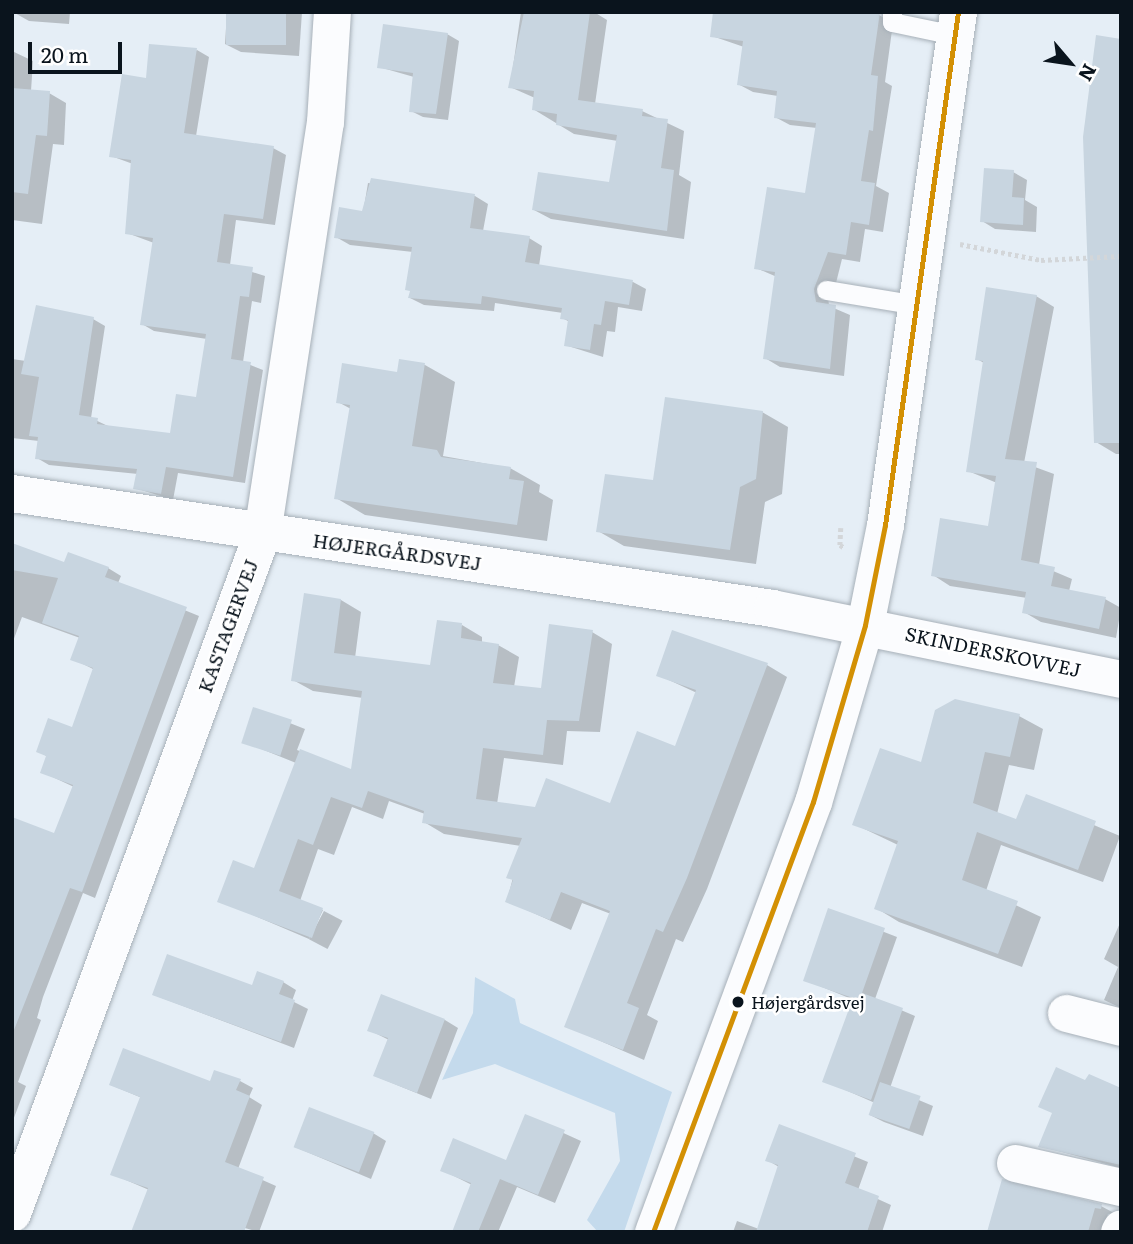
<!DOCTYPE html>
<html>
<head>
<meta charset="utf-8">
<style>
  body { margin:0 }
  #map { position:relative; width:1133px; height:1244px; overflow:hidden; background:#e5eef6; font-family:Literata,serif }
  div>[style] { position:absolute }
  [style*='--x'] { left:calc(var(--x)*1px); top:calc(var(--y)*1px); width:calc(var(--w)*1px); rotate:calc(var(--a)*1deg) }
  .green>* { inset:0; background:#c4daec }
  .shadow>* { inset:0; background:#0003; transform-origin:0 0 }
  .building>* { inset:0; background:#c8d5e0; transform-origin:0 0 }
  .path>* { height:4.5px; margin-top:-2.25px; transform-origin:0; background:repeating-linear-gradient(90deg,#d3d6d9 0 3.5px,transparent 0 7px) }
  .roads { filter:drop-shadow(0 0 2px #a7b0b8) drop-shadow(0 0 2px #a7b0b8) }
  .service>* { height:19px; margin:-9.5px; padding:0 9.5px; transform-origin:9.5px; border-radius:9.5px; background:#fbfcfe }
  .minor>* { height:37px; margin:-18.5px; padding:0 18.5px; transform-origin:18.5px; border-radius:18.5px; background:#fbfcfe }
  .bus-1>* { height:5px; margin:-2.5px; padding:0 2.5px; transform-origin:2.5px; border-radius:2.5px; background:#d39004 }
  .dots>* { width:19px; height:19px; translate:-50% -50%; box-sizing:border-box; border:4px solid #fff; border-radius:50% }
  span { translate:-50% -50%; white-space:nowrap; text-align:center; line-height:1.15; -webkit-text-stroke:5px #fff; paint-order:stroke }
  .bus-label { font-size:17px; color:#0a141d }
  .left { translate:0 -50%; text-align:left }
  .street-label { font-size:19px; color:#0a141d }
  .frame { position:absolute; inset:0; border:14px solid #0a141d; pointer-events:none }
  .north { position:absolute; left:1035px; top:28px; width:70px; height:70px; -webkit-text-stroke:5px #fff; paint-order:stroke; rotate:119deg; font-size:19px; font-weight:700; line-height:28px; text-align:center; color:#0a141d }
  .north::after { content:''; display:block; margin:auto; width:24px; height:32px; background:#0a141d; clip-path:polygon(50% 0,100% 100%,50% 72%,0 100%) }
  .scale { position:absolute; left:28px; top:42px; width:94px; height:32px; box-sizing:border-box; border:4px solid #0a141d; border-top:0; padding-left:9px; font-size:21px; line-height:24px; white-space:nowrap; color:#0a141d; -webkit-text-stroke:5px #fff; paint-order:stroke }
</style>
</head>
<body>
<div id="map">
  <div class="green">
    <i style="clip-path:polygon(475px 977px,515px 999px,520px 1023px,672px 1092px,624px 1232px,598px 1232px,587px 1220px,620px 1161px,615px 1113px,495px 1064px,442px 1080px,473px 1013px)"></i>
  </div>
  <div class="shadow">
    <i style="clip-path:polygon(13px 12px,70px 12px,69px 24px,29px 21px)"></i>
    <i style="clip-path:polygon(227px 12px,302px 12px,299px 56px,241px 52px,225px 44px)"></i>
    <i style="clip-path:polygon(521px 12px,594px 12px,607px 20px,595px 104px,642px 111px,684px 131px,679px 175px,691px 182px,684px 239px,551px 219px,534px 210px,611px 184px,618px 141px,574px 134px,533px 109px,535px 98px,510px 87px)"></i>
    <i style="clip-path:polygon(879px 15px,893px 23px,885px 82px,892px 86px,876px 186px,889px 193px,883px 232px,865px 229px,860px 262px,842px 259px,835px 287px,828px 296px,829px 306px,850px 315px,844px 376px,780px 367px,765px 358px,777px 277px,756px 268px,807px 195px,817px 128px,790px 125px,775px 117px,778px 96px,753px 92px,738px 84px,744px 47px,712px 36px)"></i>
    <i style="clip-path:polygon(447px 34px,459px 41px,448px 120px,423px 117px,411px 111px,414px 77px,379px 67px)"></i>
    <i style="clip-path:polygon(1121px 40px,1121px 454px,1116px 454px,1096px 442px)"></i>
    <i style="clip-path:polygon(197px 50px,209px 57px,196px 136px,273px 148px,286px 155px,275px 225px,236px 220px,230px 265px,265px 276px,261px 303px,252px 301px,243px 362px,263px 370px,245px 483px,178px 473px,173px 500px,135px 488px,138px 474px,49px 465px,37px 458px,39px 441px,12px 438px,12px 359px,26px 361px,93px 319px,105px 326px,91px 418px,110px 427px,171px 435px,197px 399px,207px 339px,154px 331px,142px 324px,154px 243px,127px 233px,133px 164px,111px 156px,148px 80px)"></i>
    <i style="clip-path:polygon(12px 51px,33px 61px,31px 91px,49px 93px,66px 103px,64px 145px,53px 144px,42px 224px,12px 220px)"></i>
    <i style="clip-path:polygon(1013px 172px,1027px 180px,1025px 200px,1037px 207px,1036px 232px,995px 229px,982px 221px)"></i>
    <i style="clip-path:polygon(368px 183px,475px 196px,488px 204px,483px 231px,529px 238px,542px 246px,539px 266px,633px 282px,646px 289px,642px 311px,618px 307px,615px 332px,607px 331px,603px 357px,565px 345px,570px 322px,562px 318px,563px 313px,495px 303px,494px 311px,424px 305px,410px 298px,413px 252px,350px 245px,336px 237px,363px 213px)"></i>
    <i style="clip-path:polygon(1036px 296px,1054px 307px,1024px 463px,1054px 474px,1039px 565px,1072px 579px,1069px 591px,1105px 599px,1121px 608px,1116px 638px,1041px 622px,1024px 612px,1027px 598px,950px 586px,933px 575px,990px 528px,997px 483px,968px 471px,984px 363px,977px 359px)"></i>
    <i style="clip-path:polygon(401px 361px,425px 365px,455px 382px,443px 456px,510px 468px,540px 485px,539px 492px,553px 500px,547px 541px,365px 515px,336px 498px,351px 409px,338px 402px,399px 374px)"></i>
    <i style="clip-path:polygon(762px 412px,788px 427px,782px 494px,765px 502px,756px 564px,624px 546px,598px 531px,655px 482px)"></i>
    <i style="clip-path:polygon(12px 547px,65px 564px,108px 568px,121px 576px,118px 583px,199px 616px,95px 898px,83px 893px,43px 997px,37px 1018px,41px 1020px,18px 1082px,26px 1086px,12px 1123px,12px 885px,18px 869px,12px 867px,12px 819px,55px 836px,74px 787px,42px 772px,48px 757px,38px 751px,73px 729px,95px 670px,73px 659px,80px 638px,22px 617px,12px 644px)"></i>
    <i style="clip-path:polygon(305px 595px,341px 600px,361px 612px,355px 658px,431px 667px,462px 625px,482px 637px,482px 643px,498px 645px,519px 657px,514px 687px,542px 690px,592px 632px,612px 644px,600px 732px,567px 731px,563px 765px,504px 758px,497px 804px,536px 809px,611px 805px,675px 748px,697px 693px,658px 675px,767px 665px,787px 677px,707px 889px,683px 942px,676px 939px,647px 1015px,658px 1021px,644px 1060px,566px 1026px,611px 914px,582px 903px,571px 930px,507px 901px,521px 846px,444px 834px,424px 822px,425px 814px,389px 801px,383px 819px,352px 807px,334px 855px,318px 849px,300px 901px,323px 910px,309px 939px,220px 901px,255px 870px,296px 763px,244px 742px,254px 709px,305px 729px,297px 750px,353px 771px,363px 698px,313px 691px,293px 680px)"></i>
    <i style="clip-path:polygon(1019px 716px,1043px 729px,1034px 770px,1009px 765px,997px 814px,1018px 821px,1027px 797px,1120px 836px,1103px 882px,1001px 845px,986px 891px,1041px 917px,1022px 967px,899px 922px,876px 908px,898px 845px,854px 824px,922px 764px)"></i>
    <i style="left:324px;top:911px;width:21px;height:32px;rotate:28deg"></i>
    <i style="clip-path:polygon(830px 911px,897px 937px,875px 999px,915px 1016px,890px 1088px,933px 1106px,923px 1136px,884px 1122px,870px 1115px,875px 1103px,825px 1081px,854px 1000px,805px 980px)"></i>
    <i style="clip-path:polygon(1120px 923px,1121px 923px,1121px 1008px,1104px 1000px,1118px 967px,1104px 959px)"></i>
    <i style="clip-path:polygon(283px 982px,296px 990px,292px 1001px,308px 1009px,294px 1048px,154px 995px)"></i>
    <i style="clip-path:polygon(445px 1020px,458px 1028px,431px 1099px,375px 1076px,389px 1040px,369px 1030px)"></i>
    <i style="clip-path:polygon(240px 1081px,253px 1088px,249px 1097px,262px 1105px,238px 1169px,276px 1186px,259px 1232px,221px 1221px,112px 1174px,142px 1098px,111px 1085px)"></i>
    <i style="clip-path:polygon(1086px 1083px,1121px 1088px,1121px 1168px,1040px 1146px,1054px 1114px)"></i>
    <i style="clip-path:polygon(526px 1116px,581px 1141px,555px 1203px,517px 1187px,498px 1232px,454px 1232px,472px 1185px,442px 1170px,507px 1162px)"></i>
    <i style="clip-path:polygon(780px 1126px,868px 1162px,858px 1190px,891px 1205px,882px 1232px,733px 1232px,737px 1221px,759px 1229px,779px 1167px,767px 1160px)"></i>
    <i style="clip-path:polygon(373px 1133px,386px 1141px,371px 1179px,295px 1147px)"></i>
    <i style="clip-path:polygon(1101px 1206px,1114px 1213px,1108px 1214px,1103px 1232px,989px 1232px)"></i>
  </div>
  <div class="building">
    <i style="left:226px;top:12px;width:60px;height:33px"></i>
    <i style="clip-path:polygon(524px 12px,590px 12px,578px 100px,643px 109px,642px 116px,668px 119px,661px 168px,674px 170px,667px 231px,532px 210px,538px 172px,609px 182px,617px 135px,556px 125px,557px 114px,532px 110px,534px 91px,508px 88px)"></i>
    <i style="clip-path:polygon(713px 12px,880px 12px,871px 75px,878px 76px,873px 131px,869px 130px,861px 181px,875px 183px,869px 225px,851px 222px,846px 255px,828px 252px,814px 289px,816px 302px,836px 305px,830px 369px,763px 359px,775px 272px,754px 269px,767px 187px,805px 193px,816px 123px,774px 118px,777px 91px,737px 85px,743px 41px,710px 37px)"></i>
    <i style="clip-path:polygon(383px 24px,448px 33px,436px 114px,409px 112px,413px 73px,377px 68px)"></i>
    <i style="clip-path:polygon(1096px 35px,1121px 39px,1121px 443px,1094px 443px,1083px 137px)"></i>
    <i style="clip-path:polygon(149px 44px,197px 48px,184px 133px,274px 146px,263px 219px,224px 214px,217px 262px,253px 267px,249px 297px,240px 296px,231px 359px,251px 362px,233px 477px,166px 467px,161px 494px,133px 489px,137px 469px,35px 459px,38px 437px,29px 436px,39px 377px,21px 374px,36px 305px,94px 317px,79px 415px,98px 418px,97px 424px,170px 433px,176px 394px,196px 397px,206px 334px,140px 325px,153px 238px,125px 234px,131px 160px,109px 157px,122px 74px,146px 78px)"></i>
    <i style="clip-path:polygon(12px 88px,50px 91px,47px 136px,36px 135px,28px 194px,12px 192px)"></i>
    <i style="clip-path:polygon(984px 168px,1014px 170px,1012px 197px,1024px 198px,1023px 225px,980px 222px)"></i>
    <i style="clip-path:polygon(371px 178px,475px 194px,470px 228px,530px 236px,525px 262px,633px 280px,629px 305px,605px 301px,601px 325px,594px 324px,590px 350px,564px 346px,568px 320px,560px 319px,562px 308px,482px 296px,481px 304px,408px 298px,410px 291px,405px 290px,412px 247px,334px 238px,339px 207px,362px 211px)"></i>
    <i style="clip-path:polygon(986px 287px,1037px 295px,1005px 459px,1037px 462px,1021px 560px,1055px 567px,1051px 586px,1106px 597px,1099px 629px,1022px 613px,1026px 592px,931px 576px,940px 518px,988px 526px,996px 476px,966px 472px,983px 361px,975px 360px)"></i>
    <i style="clip-path:polygon(399px 359px,425px 363px,412px 446px,437px 450px,441px 457px,511px 467px,509px 479px,524px 481px,517px 525px,334px 499px,350px 405px,336px 403px,342px 363px,397px 372px)"></i>
    <i style="clip-path:polygon(665px 397px,763px 411px,756px 479px,740px 487px,730px 550px,596px 532px,605px 474px,653px 480px)"></i>
    <i style="clip-path:polygon(12px 543px,64px 562px,68px 552px,109px 567px,105px 577px,187px 607px,82px 892px,70px 888px,14px 1030px,12px 817px,54px 833px,73px 785px,40px 773px,46px 756px,36px 752px,48px 718px,72px 727px,93px 668px,70px 660px,79px 636px,42px 623px,58px 578px,12px 570px)"></i>
    <i style="clip-path:polygon(304px 593px,341px 599px,334px 653px,430px 665px,437px 620px,462px 623px,461px 638px,499px 644px,493px 683px,541px 688px,549px 624px,593px 630px,579px 721px,547px 720px,543px 755px,483px 748px,476px 799px,535px 807px,546px 778px,610px 803px,637px 731px,675px 746px,696px 690px,656px 676px,672px 630px,768px 663px,687px 878px,663px 932px,656px 929px,627px 1003px,639px 1008px,623px 1050px,564px 1027px,610px 911px,561px 892px,550px 920px,505px 902px,513px 880px,506px 878px,522px 838px,422px 823px,424px 811px,368px 791px,362px 808px,331px 797px,313px 845px,298px 839px,279px 891px,323px 908px,312px 938px,217px 902px,233px 860px,254px 868px,300px 749px,351px 769px,362px 691px,291px 681px)"></i>
    <i style="clip-path:polygon(955px 699px,1020px 714px,1010px 757px,985px 752px,973px 803px,1016px 819px,1026px 794px,1096px 821px,1078px 870px,977px 832px,962px 880px,1018px 901px,998px 954px,874px 909px,898px 841px,852px 825px,880px 748px,921px 762px,935px 710px)"></i>
    <i style="left:253px;top:707px;width:41px;height:38px;rotate:18deg"></i>
    <i style="clip-path:polygon(828px 908px,885px 928px,862px 993px,903px 1008px,871px 1100px,822px 1082px,853px 998px,803px 981px)"></i>
    <i style="clip-path:polygon(167px 954px,252px 985px,257px 971px,284px 981px,279px 994px,295px 1000px,281px 1042px,152px 995px)"></i>
    <i style="clip-path:polygon(381px 994px,445px 1019px,417px 1093px,373px 1076px,388px 1038px,367px 1031px)"></i>
    <i style="clip-path:polygon(123px 1048px,210px 1081px,214px 1070px,241px 1079px,236px 1090px,250px 1096px,225px 1162px,264px 1177px,244px 1232px,131px 1232px,148px 1188px,110px 1175px,140px 1097px,109px 1085px)"></i>
    <i style="clip-path:polygon(1056px 1067px,1085px 1080px,1089px 1074px,1121px 1088px,1121px 1165px,1038px 1147px,1052px 1113px,1038px 1107px)"></i>
    <i style="left:880px;top:1082px;width:43px;height:35px;rotate:19deg"></i>
    <i style="left:309px;top:1107px;width:70px;height:43px;rotate:21deg"></i>
    <i style="clip-path:polygon(525px 1114px,565px 1130px,538px 1195px,500px 1179px,478px 1232px,452px 1232px,471px 1183px,440px 1171px,453px 1138px,506px 1160px)"></i>
    <i style="clip-path:polygon(779px 1124px,856px 1153px,845px 1183px,879px 1196px,867px 1232px,756px 1232px,778px 1165px,765px 1161px)"></i>
    <i style="clip-path:polygon(1002px 1179px,1102px 1204px,1101px 1209px,1095px 1208px,1088px 1232px,987px 1232px)"></i>
  </div>
  <div class="path">
    <i style="--x:960;--y:244;--w:83;--a:11.2"></i>
    <i style="--x:1041;--y:260;--w:80;--a:-2.9"></i>
    <i style="--x:841;--y:528;--w:17;--a:93"></i>
    <i style="--x:840;--y:545;--w:6;--a:31"></i>
  </div>
  <div class="roads">
    <div class="service">
      <i style="--x:892;--y:12;--w:10;--a:90"></i>
      <i style="--x:892;--y:22;--w:63;--a:11.8"></i>
      <i style="--x:826;--y:290;--w:93;--a:9.3"></i>
    </div>
    <div class="minor">
      <i style="--x:12;--y:493;--w:769;--a:8.6"></i>
      <i style="--x:772;--y:608;--w:356;--a:11.5"></i>
      <i style="--x:1066;--y:1013;--w:57;--a:14.3"></i>
      <i style="--x:1015;--y:1163;--w:109;--a:12.8"></i>
      <i style="--x:12;--y:1213;--w:724;--a:-69.81"></i>
      <i style="--x:262;--y:533;--w:416;--a:-81.3"></i>
      <i style="--x:325;--y:122;--w:110;--a:-86.4"></i>
      <i style="--x:653;--y:1232;--w:459;--a:-69.6"></i>
      <i style="--x:813;--y:802;--w:184;--a:-73.6"></i>
      <i style="--x:865;--y:625;--w:102;--a:-78.7"></i>
      <i style="--x:885;--y:525;--w:518;--a:-81.9"></i>
      <i style="--x:1119;--y:1232;--w:4;--a:-63"></i>
    </div>
  </div>
  <div class="bus-1">
    <i style="--x:653;--y:1232;--w:459;--a:-69.6"></i>
    <i style="--x:813;--y:802;--w:184;--a:-73.6"></i>
    <i style="--x:865;--y:625;--w:102;--a:-78.7"></i>
    <i style="--x:885;--y:525;--w:518;--a:-81.9"></i>
  </div>
  <div class="dots">
    <i style="left:738px;top:1002px;background:#0a141d"></i>
  </div>
  <div class="bus-label">
    <span class="left" style="left:751px;top:1002px">Højergårdsvej</span>
  </div>
  <div class="street-label">
    <span style="left:397px;top:552px;rotate:8deg">HØJERGÅRDSVEJ</span>
    <span style="left:228px;top:626px;rotate:-70deg">KASTAGERVEJ</span>
    <span style="left:993px;top:652px;rotate:12deg">SKINDERSKOVVEJ</span>
  </div>
  <div class="frame"></div>
  <div class="north">N</div>
  <div class="scale">20 m</div>
</div>
</body>
</html>
